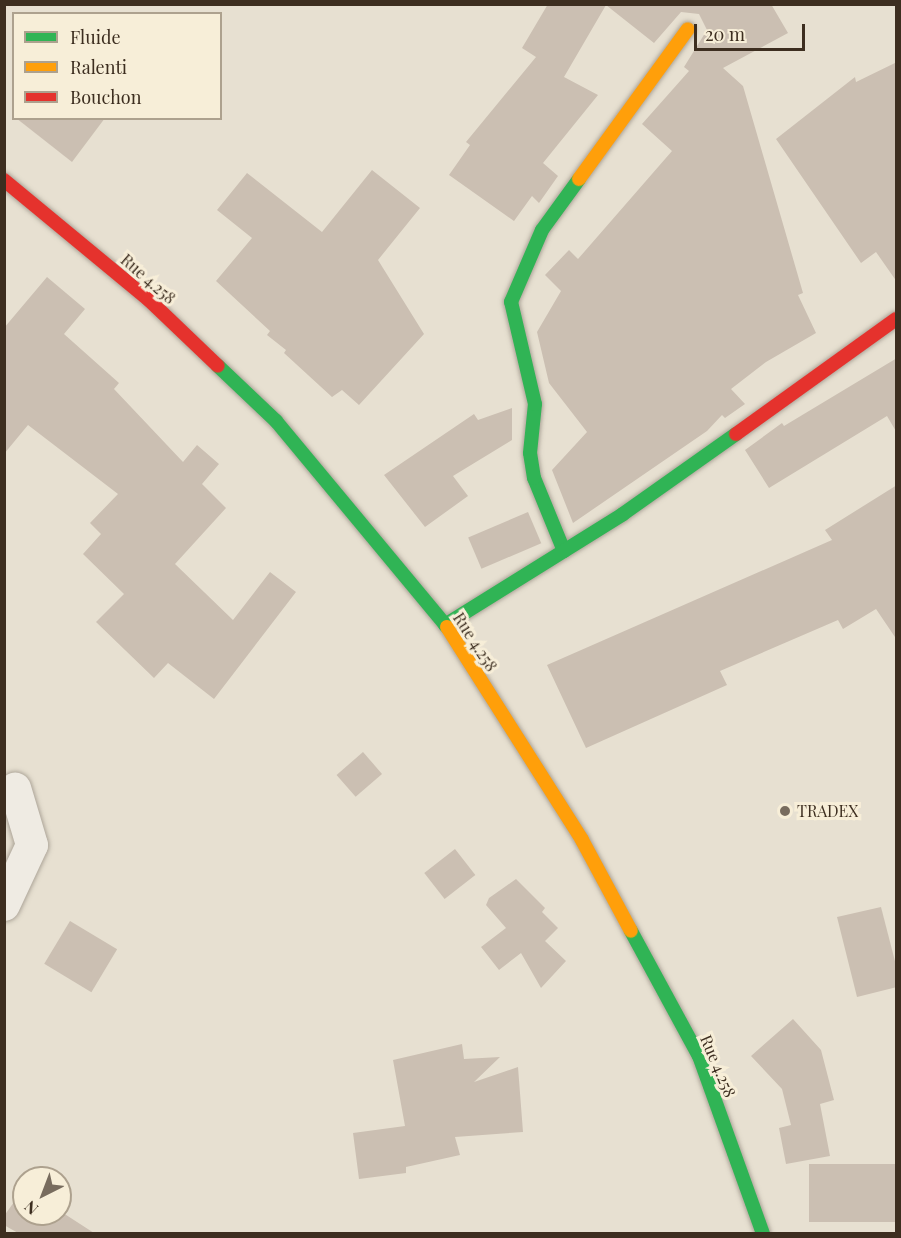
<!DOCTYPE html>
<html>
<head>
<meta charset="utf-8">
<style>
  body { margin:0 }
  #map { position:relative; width:901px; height:1238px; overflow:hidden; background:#e7e0d1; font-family:"Playfair Display",serif }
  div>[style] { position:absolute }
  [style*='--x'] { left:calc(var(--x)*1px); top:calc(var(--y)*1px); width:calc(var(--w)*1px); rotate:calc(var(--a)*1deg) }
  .building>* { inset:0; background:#cbbfb2; transform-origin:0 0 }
  .roads { filter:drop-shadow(0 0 2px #ada599) drop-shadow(0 0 2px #ada599) }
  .street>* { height:32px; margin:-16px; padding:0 16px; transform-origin:16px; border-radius:16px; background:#efebe3 }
  .fast>* { height:14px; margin:-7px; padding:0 7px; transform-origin:7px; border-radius:7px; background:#30b455 }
  .slow>* { height:14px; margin:-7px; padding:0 7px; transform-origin:7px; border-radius:7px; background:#ff9f0a }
  .jam>* { height:14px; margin:-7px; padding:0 7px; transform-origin:7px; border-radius:7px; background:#e5322d }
  .dots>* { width:16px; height:16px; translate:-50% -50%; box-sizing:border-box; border:3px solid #f7eed8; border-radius:50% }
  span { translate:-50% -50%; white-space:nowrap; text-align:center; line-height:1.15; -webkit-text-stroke:6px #f7eed8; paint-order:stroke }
  .street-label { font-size:16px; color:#3d2e20 }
  .poi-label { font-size:16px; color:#3d2e20 }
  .left { translate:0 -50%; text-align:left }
  .frame { position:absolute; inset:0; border:6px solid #3d2e20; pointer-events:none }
  .legend { position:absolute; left:12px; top:12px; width:210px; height:108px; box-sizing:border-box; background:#f7eed8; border:2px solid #ada18e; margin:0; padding:8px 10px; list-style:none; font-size:18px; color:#3d2e20 }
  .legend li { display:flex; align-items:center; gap:12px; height:30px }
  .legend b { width:30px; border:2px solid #ada18e }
  .north { position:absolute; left:12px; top:1166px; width:60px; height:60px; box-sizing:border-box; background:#f7eed8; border:2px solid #ada18e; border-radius:50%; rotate:222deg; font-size:16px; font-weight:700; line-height:24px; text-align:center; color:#3d2e20 }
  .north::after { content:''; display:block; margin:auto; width:21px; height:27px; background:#786c5e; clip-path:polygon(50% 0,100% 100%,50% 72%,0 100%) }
  .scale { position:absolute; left:694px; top:24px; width:111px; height:27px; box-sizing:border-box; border:3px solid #3d2e20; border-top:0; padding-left:8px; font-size:18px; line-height:21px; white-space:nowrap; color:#3d2e20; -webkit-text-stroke:4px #f7eed8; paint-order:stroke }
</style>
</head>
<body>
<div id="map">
  <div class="building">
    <i style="clip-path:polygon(548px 4px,771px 4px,788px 33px,723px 68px,743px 86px,803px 293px,798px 295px,816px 333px,766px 362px,731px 389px,745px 404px,725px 418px,722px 415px,707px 431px,573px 523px,552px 470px,587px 432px,549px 383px,537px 332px,561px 291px,545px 275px,569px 250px,578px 259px,672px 151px,642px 124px,689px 71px,684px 67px,707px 30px,699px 14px,681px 12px,654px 43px,606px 5px,564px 77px,598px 95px,543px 163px,558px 176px,539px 203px,532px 196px,514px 221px,449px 175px,470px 145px,466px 142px,536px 57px,522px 48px)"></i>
    <i style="clip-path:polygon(897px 62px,897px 282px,876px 252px,861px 263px,776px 139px,855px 77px,856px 82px)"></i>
    <i style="clip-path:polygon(16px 118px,105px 118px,72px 162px)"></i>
    <i style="clip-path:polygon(372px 170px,420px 208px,378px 260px,424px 334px,359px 405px,342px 390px,332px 397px,284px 353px,286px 350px,267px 335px,270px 331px,216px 281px,252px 238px,217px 210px,247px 173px,322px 232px)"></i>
    <i style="clip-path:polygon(47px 277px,85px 309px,64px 334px,119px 383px,114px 389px,183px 462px,197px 445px,219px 464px,202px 484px,226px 508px,175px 564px,233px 620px,270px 572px,296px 592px,214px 699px,168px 663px,154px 678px,96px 622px,124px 594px,83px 554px,101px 534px,90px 523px,118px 494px,28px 425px,4px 454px,4px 328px)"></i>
    <i style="clip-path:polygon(897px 358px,897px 433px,887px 416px,769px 488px,745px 450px,782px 423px,784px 426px)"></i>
    <i style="clip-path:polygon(512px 408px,512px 440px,453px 476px,468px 496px,425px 527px,384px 475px,474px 414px,478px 420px)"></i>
    <i style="clip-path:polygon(897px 485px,897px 640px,876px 609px,843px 629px,838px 620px,720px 671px,727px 685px,586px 748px,547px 665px,832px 540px,825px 530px)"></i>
    <i style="left:528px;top:512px;width:34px;height:65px;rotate:67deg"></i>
    <i style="left:363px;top:752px;width:29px;height:35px;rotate:49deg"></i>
    <i style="left:455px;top:849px;width:33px;height:39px;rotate:52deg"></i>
    <i style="clip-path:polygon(516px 879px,545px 908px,542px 912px,558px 928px,545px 941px,566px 961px,541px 988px,521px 953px,499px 970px,481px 947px,506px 928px,486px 905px,489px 898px)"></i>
    <i style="clip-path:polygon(881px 907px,897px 969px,897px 987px,857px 997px,837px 917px)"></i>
    <i style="left:70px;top:921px;width:55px;height:50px;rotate:31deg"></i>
    <i style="clip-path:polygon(793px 1019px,821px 1050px,834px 1100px,820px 1104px,830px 1156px,786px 1164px,779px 1128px,791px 1125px,782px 1089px,751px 1056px)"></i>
    <i style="clip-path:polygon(462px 1044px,464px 1059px,500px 1057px,474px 1082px,518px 1067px,523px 1132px,455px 1137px,460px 1155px,406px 1167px,406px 1173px,359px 1179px,353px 1133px,405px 1126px,393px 1060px)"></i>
    <i style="left:897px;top:1164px;width:58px;height:88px;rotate:90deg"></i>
    <i style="clip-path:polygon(24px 1188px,24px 1214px,60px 1211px,94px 1233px,18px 1233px,4px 1225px,4px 1216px)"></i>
  </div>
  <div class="roads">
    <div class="street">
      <i style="--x:4;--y:905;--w:66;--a:-65"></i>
      <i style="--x:32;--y:845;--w:59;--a:-106.6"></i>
    </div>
    <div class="fast">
      <i style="--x:218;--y:366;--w:80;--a:43.5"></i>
      <i style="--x:276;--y:421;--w:268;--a:50.3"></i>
      <i style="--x:564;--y:551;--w:79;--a:-112.3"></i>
      <i style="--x:534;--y:478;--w:25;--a:-99"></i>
      <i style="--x:530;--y:453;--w:49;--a:-84.2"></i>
      <i style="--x:535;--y:404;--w:105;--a:-103.2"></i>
      <i style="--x:511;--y:302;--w:78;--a:-66.7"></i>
      <i style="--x:542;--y:230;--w:63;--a:-54"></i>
      <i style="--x:445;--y:625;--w:210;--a:-31.9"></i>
      <i style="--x:623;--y:514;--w:138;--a:-35.3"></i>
      <i style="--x:631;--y:931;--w:142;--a:61.5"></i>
      <i style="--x:699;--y:1056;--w:189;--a:70.2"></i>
    </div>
    <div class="slow">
      <i style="--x:579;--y:179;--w:185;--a:-54"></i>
      <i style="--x:447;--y:627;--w:252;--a:57.6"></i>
      <i style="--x:582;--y:840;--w:103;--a:61.7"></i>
    </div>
    <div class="jam">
      <i style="--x:4;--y:180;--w:188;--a:39.6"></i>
      <i style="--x:149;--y:300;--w:95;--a:43.7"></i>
      <i style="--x:736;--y:434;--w:197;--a:-35.7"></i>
    </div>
  </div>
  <div class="dots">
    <i style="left:785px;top:811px;background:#786c5e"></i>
  </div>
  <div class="street-label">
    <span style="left:148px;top:279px;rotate:41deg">Rue 4.258</span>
    <span style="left:475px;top:642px;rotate:57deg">Rue 4.258</span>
    <span style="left:718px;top:1066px;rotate:67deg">Rue 4.258</span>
  </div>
  <div class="poi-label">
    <span class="left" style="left:797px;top:811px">TRADEX</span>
  </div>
  <div class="frame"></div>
  <ul class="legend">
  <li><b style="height:8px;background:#30b455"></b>Fluide</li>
  <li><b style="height:8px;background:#ff9f0a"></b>Ralenti</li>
  <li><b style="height:8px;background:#e5322d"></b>Bouchon</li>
  </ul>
  <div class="north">N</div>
  <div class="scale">20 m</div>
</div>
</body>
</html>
